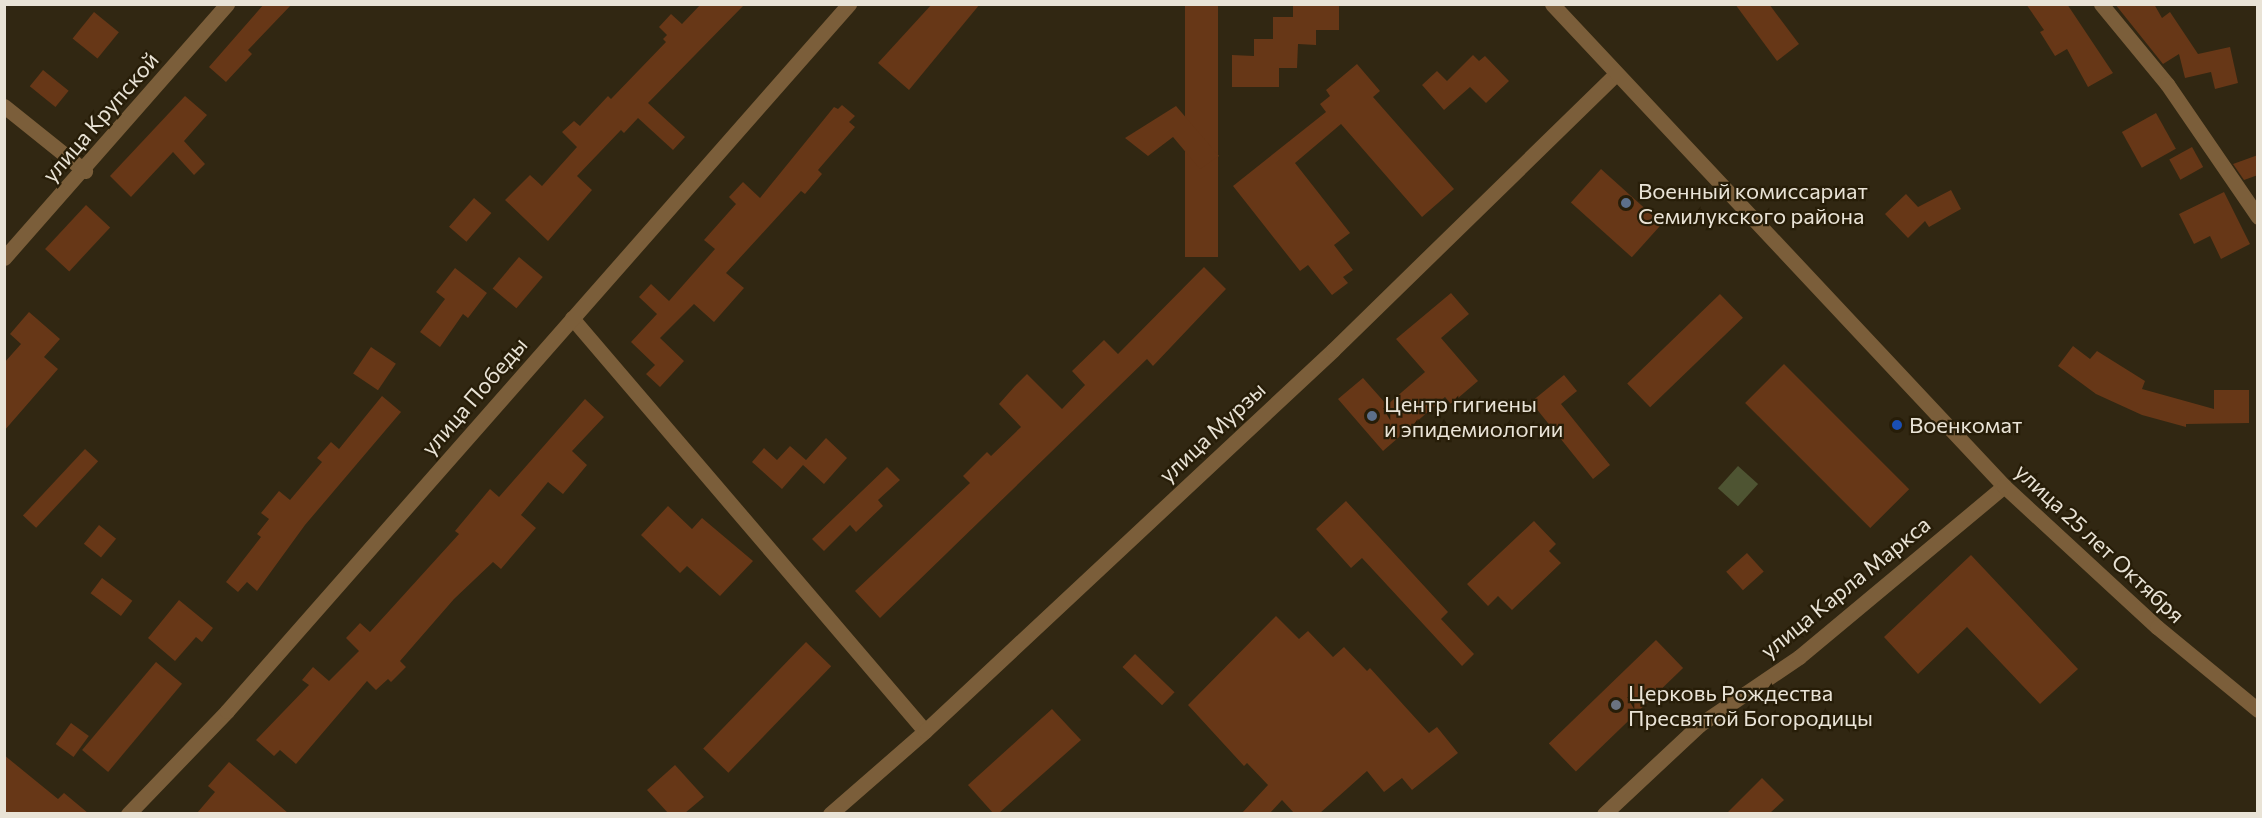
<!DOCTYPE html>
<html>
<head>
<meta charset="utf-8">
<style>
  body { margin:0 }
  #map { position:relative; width:2262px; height:818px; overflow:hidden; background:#312712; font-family:Commissioner,sans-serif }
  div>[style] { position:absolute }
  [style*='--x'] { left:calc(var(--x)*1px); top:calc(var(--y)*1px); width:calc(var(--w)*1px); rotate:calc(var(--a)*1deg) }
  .green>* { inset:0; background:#4e5432; transform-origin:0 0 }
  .building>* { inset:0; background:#673717; transform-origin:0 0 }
  .minor>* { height:15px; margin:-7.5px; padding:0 7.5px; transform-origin:7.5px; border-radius:7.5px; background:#7b5e3a }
  .tertiary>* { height:15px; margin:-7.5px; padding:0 7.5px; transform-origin:7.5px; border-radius:7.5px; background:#7b5e3a }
  .dots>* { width:16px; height:16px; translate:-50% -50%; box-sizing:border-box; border:3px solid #271d08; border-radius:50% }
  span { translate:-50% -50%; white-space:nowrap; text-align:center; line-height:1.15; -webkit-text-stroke:4.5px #271d08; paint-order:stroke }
  .street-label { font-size:22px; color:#e9e3d6 }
  .poi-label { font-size:22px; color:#e9e3d6 }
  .left { translate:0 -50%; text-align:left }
  .frame { position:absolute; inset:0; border:6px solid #e9e3d6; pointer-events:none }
</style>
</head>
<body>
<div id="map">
  <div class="green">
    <i style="left:1738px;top:466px;width:27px;height:30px;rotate:42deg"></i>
  </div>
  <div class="building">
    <i style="clip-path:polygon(264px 4px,292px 4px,248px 50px,252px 54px,226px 82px,209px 67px)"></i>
    <i style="clip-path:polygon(701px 4px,745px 4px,648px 103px,685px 137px,673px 150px,638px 118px,624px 133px,621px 130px,577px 176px,592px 190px,548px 241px,505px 200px,530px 175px,542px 186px,577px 147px,562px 132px,574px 121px,580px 126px,608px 96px,611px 99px,666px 42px,663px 39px,667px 35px,659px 27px,671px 14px,682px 24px)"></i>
    <i style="clip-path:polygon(932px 4px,980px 4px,909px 90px,878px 63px)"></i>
    <i style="left:1185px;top:4px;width:33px;height:253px"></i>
    <i style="clip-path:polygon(1293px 4px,1339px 4px,1339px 30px,1316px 30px,1316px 45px,1298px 44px,1297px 68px,1279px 68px,1279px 87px,1232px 87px,1232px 55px,1254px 56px,1254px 39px,1273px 39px,1273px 17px,1293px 17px)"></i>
    <i style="clip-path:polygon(1735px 4px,1769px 4px,1799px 44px,1777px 61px)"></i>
    <i style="clip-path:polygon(2026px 4px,2067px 4px,2113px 73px,2088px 87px,2067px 49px,2055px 56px,2040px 32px,2044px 30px)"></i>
    <i style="clip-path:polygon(2115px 4px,2154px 4px,2162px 18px,2170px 12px,2198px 54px,2230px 47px,2238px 83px,2215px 89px,2211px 72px,2185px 78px,2179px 54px,2163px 64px)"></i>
    <i style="left:94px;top:12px;width:32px;height:34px;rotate:39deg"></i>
    <i style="clip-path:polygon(1473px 55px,1479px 61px,1485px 56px,1509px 81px,1486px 103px,1470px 87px,1444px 110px,1422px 85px,1437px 71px,1447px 81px)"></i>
    <i style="clip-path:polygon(1357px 64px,1380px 91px,1373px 97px,1454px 189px,1422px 217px,1341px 124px,1295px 163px,1350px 233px,1334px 245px,1353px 270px,1343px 277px,1348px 283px,1332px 295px,1308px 265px,1300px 271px,1233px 186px,1326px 112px,1320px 104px,1330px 96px,1326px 90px)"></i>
    <i style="left:43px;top:70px;width:33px;height:21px;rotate:39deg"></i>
    <i style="clip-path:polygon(185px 96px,207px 115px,184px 141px,205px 164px,194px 175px,173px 152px,131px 197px,110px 176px)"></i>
    <i style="clip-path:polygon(842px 105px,855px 116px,849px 122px,855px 127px,818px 170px,822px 174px,805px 194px,801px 191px,726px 273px,744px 288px,714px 322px,694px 304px,660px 338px,684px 361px,660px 387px,646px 374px,655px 365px,631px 342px,657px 314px,639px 297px,651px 284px,669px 301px,715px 249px,704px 240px,736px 204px,729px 197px,743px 182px,760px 198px,834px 107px,838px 109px)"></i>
    <i style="clip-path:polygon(1176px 106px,1219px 156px,1200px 169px,1173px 137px,1148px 156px,1125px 138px)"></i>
    <i style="left:2156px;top:113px;width:41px;height:39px;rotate:61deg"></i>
    <i style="left:2192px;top:147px;width:23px;height:26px;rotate:61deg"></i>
    <i style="clip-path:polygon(2258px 155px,2258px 175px,2244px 180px,2233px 164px)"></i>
    <i style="left:1601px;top:169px;width:82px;height:45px;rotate:42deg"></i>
    <i style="clip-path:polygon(1951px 190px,1961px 209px,1929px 227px,1925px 221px,1908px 238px,1885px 214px,1906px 194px,1918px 207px)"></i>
    <i style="clip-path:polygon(2224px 192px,2250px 244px,2221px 259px,2210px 236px,2194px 244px,2179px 214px)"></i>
    <i style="left:474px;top:198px;width:23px;height:38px;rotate:41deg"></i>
    <i style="left:86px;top:205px;width:33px;height:60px;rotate:43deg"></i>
    <i style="left:519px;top:257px;width:31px;height:41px;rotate:40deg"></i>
    <i style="clip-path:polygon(1204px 267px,1226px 289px,1153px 366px,1147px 359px,880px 618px,855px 591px,970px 483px,963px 476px,987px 452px,991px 456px,1021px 427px,999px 404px,1015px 386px,1027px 374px,1062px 409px,1085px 385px,1072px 371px,1104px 340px,1118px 354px)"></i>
    <i style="clip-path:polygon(455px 268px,487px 293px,468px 318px,463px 314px,440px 347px,420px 332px,445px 299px,436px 292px)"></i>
    <i style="clip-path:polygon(1451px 293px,1469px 314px,1441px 338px,1478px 381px,1451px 404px,1445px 397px,1383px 451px,1338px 399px,1363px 378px,1387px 405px,1425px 372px,1396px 339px)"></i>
    <i style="left:1720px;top:294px;width:33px;height:129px;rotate:46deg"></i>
    <i style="clip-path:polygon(29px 312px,60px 339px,44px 357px,58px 369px,4px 431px,4px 363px,21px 344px,10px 334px)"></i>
    <i style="clip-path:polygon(2073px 346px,2090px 359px,2097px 351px,2145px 381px,2142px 389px,2214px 409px,2214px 390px,2249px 390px,2249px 423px,2186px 424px,2186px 427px,2142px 415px,2096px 394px,2058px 366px)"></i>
    <i style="left:371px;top:347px;width:30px;height:32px;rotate:34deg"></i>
    <i style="left:1784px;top:364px;width:177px;height:55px;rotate:45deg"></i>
    <i style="clip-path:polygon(1564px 375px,1577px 391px,1561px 404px,1610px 465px,1593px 479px,1531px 402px)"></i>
    <i style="clip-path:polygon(382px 396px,401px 412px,305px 525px,257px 591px,247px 582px,238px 592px,226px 582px,261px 537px,257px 534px,269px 519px,261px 513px,279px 491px,290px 500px,322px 462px,317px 458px,331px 442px,339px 449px)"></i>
    <i style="clip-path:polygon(585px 399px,604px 417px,572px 451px,587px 465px,563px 494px,548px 482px,521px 515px,536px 528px,501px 569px,493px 562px,454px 599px,400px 661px,406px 667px,391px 682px,388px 679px,376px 690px,367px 681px,296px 764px,280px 750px,274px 756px,256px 740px,309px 685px,302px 680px,313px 667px,329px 681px,359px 651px,346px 638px,360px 623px,370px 632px,459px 534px,455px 531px,490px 489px,499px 497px)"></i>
    <i style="clip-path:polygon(826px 438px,847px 458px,824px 484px,803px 465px,782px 489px,752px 462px,764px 448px,777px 460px,790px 446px,806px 460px)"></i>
    <i style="left:85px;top:449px;width:18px;height:91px;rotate:43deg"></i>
    <i style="clip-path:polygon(887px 467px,900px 480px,878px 500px,883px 506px,856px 532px,850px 525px,824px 551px,812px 539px)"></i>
    <i style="clip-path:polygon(1346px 501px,1448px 612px,1441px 619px,1474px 654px,1462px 666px,1362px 558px,1351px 568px,1316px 529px)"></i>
    <i style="clip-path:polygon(668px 506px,692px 529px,702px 518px,753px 561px,720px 596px,687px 566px,680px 573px,641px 535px)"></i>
    <i style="clip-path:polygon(1534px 521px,1556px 544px,1549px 551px,1561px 563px,1512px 610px,1498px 596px,1488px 606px,1467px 584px)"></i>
    <i style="left:99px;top:525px;width:22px;height:24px;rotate:39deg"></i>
    <i style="left:1747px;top:553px;width:25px;height:28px;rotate:48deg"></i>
    <i style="clip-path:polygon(1971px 555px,2078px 669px,2040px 704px,1967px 627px,1918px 674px,1884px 637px)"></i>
    <i style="left:102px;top:578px;width:38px;height:19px;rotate:37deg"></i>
    <i style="clip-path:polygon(179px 600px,213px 628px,202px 642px,196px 637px,175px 661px,148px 638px)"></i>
    <i style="clip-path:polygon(1276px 616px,1299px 639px,1308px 631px,1333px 657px,1344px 647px,1367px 671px,1370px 668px,1429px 733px,1437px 727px,1458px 753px,1412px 790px,1402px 778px,1384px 792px,1367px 771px,1320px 813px,1294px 813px,1282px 800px,1270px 813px,1242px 813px,1268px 785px,1247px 763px,1244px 766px,1188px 705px)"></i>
    <i style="left:1656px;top:640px;width:39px;height:149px;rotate:46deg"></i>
    <i style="left:806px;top:642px;width:35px;height:148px;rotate:44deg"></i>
    <i style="left:1135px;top:654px;width:55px;height:18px;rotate:44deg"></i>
    <i style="left:156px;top:662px;width:34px;height:115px;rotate:40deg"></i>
    <i style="clip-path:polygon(1052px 709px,1081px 740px,999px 813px,993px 813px,968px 785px)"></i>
    <i style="left:71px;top:723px;width:22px;height:26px;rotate:36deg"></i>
    <i style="clip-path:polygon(4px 755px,58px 799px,64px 793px,88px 813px,4px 813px)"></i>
    <i style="clip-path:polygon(229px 762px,288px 813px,197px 813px,215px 792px,208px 786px)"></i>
    <i style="clip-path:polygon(675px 765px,704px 797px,685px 813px,668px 813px,647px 790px)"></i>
    <i style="clip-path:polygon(1762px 778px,1784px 800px,1770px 813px,1727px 813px)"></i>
  </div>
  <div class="minor">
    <i style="--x:2101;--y:4;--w:104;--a:50.5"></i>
    <i style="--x:2167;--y:84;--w:161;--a:55.6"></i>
    <i style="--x:4;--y:106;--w:104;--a:38.7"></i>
    <i style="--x:572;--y:318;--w:543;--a:49.48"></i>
    <i style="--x:128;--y:814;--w:143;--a:-46.1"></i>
    <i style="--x:227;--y:711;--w:942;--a:-48.66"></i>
    <i style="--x:830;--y:814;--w:126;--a:-41.1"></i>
    <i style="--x:925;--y:731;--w:558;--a:-43.04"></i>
    <i style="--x:1333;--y:350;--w:395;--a:-44.3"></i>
    <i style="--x:1604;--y:814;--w:130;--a:-43.1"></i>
    <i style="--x:1699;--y:725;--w:121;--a:-34.2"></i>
    <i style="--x:1799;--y:657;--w:267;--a:-39.8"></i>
  </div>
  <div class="tertiary">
    <i style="--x:1552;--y:4;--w:661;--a:46.84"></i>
    <i style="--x:2004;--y:486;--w:208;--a:42.7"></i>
    <i style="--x:2157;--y:627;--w:131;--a:39.4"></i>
    <i style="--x:4;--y:258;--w:338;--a:-48.7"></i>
  </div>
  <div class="dots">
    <i style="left:1626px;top:203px;background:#5c6f8a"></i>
    <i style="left:1372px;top:416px;background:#5c6f8a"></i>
    <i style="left:1897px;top:425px;background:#1a4fb4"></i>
    <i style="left:1616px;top:705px;background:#6b7280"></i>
  </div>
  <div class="street-label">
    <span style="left:100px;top:117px;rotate:-49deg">улица Крупской</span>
    <span style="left:474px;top:396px;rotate:-49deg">улица Победы</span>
    <span style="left:1212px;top:432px;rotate:-43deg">улица Мурзы</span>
    <span style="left:2100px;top:543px;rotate:43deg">улица 25 лет Октября</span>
    <span style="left:1845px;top:587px;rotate:-39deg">улица Карла Маркса</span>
  </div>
  <div class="poi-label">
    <span class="left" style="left:1638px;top:203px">Военный комиссариат<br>Семилукского района</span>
    <span class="left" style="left:1384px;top:416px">Центр гигиены<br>и эпидемиологии</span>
    <span class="left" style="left:1909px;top:425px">Военкомат</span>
    <span class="left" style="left:1628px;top:705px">Церковь Рождества<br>Пресвятой Богородицы</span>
  </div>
  <div class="frame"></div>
</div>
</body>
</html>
